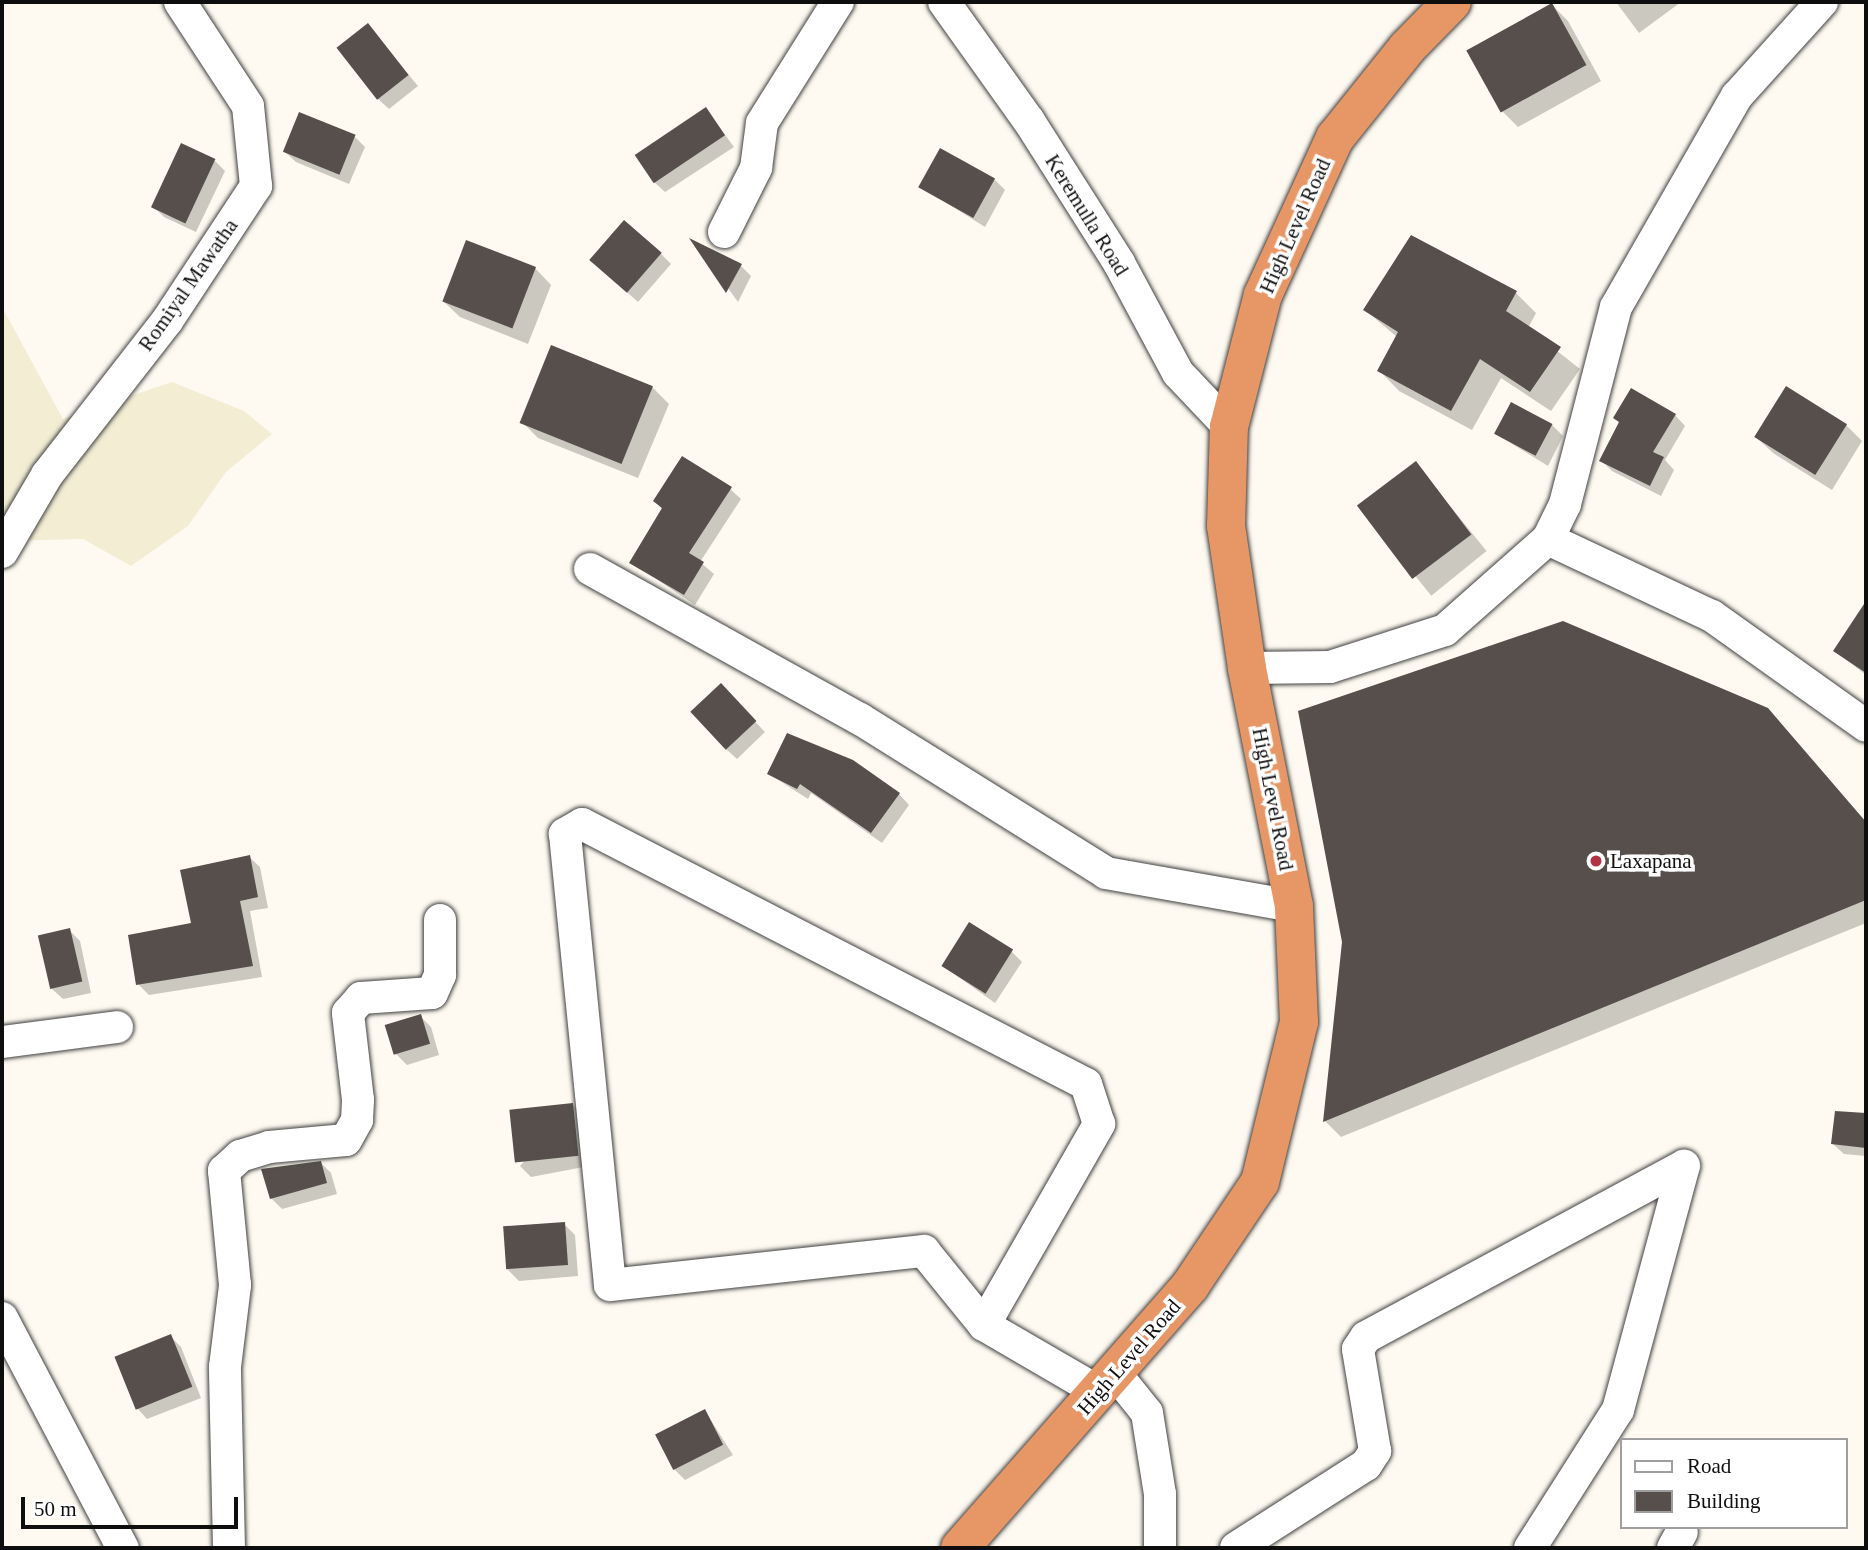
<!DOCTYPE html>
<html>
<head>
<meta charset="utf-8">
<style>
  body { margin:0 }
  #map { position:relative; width:1868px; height:1550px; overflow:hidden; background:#fefaf1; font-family:"Times New Roman",serif }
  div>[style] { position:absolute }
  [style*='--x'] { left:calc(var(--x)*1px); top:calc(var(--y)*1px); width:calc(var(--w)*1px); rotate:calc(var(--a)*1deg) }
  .farmland>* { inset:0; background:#f2edd3 }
  .shadow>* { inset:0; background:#0003; transform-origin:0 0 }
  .building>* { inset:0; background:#564f4c; transform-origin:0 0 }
  .roads { filter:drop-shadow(0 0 2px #414141) drop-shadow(0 0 2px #414141) }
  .minor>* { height:32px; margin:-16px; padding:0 16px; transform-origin:16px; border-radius:16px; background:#fff }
  .highway>* { height:38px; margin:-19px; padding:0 19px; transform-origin:19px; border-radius:19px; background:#e79666 }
  .dots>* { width:19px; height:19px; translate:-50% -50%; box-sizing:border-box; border:4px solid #fff; border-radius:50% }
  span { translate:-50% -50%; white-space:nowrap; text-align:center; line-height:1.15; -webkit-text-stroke:7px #fff; paint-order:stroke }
  .street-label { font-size:21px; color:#0e0e0e }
  .poi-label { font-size:21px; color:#0e0e0e }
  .left { translate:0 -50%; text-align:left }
  .frame { position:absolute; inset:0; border:4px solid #0e0e0e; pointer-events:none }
  .legend { position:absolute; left:1620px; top:1438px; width:228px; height:91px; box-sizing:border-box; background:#fff; border:2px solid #9f9f9f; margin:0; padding:9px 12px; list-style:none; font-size:21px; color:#0e0e0e }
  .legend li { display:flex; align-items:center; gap:14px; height:35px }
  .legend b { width:35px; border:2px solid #9f9f9f }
  .scale { position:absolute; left:21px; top:1497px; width:217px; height:32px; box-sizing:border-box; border:4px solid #0e0e0e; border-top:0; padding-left:9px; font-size:21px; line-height:24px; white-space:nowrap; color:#0e0e0e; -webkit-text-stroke:5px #fff; paint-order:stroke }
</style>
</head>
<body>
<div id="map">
  <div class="farmland">
    <i style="clip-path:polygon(2px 307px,63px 419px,172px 382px,244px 411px,272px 434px,226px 472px,188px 526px,131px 566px,83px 539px,2px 541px)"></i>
  </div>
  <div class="shadow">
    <i style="clip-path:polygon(1616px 2px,1681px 2px,1639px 33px)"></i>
    <i style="clip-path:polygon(1552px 5px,1568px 21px,1601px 81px,1518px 127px,1502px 111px,1469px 51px)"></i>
    <i style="clip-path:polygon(368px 26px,418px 86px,389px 109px,378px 99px)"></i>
    <i style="clip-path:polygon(706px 109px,734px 147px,665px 192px,654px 182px)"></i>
    <i style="clip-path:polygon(354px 136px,365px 147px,349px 184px,296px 162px,285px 152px)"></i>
    <i style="clip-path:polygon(215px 161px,225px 171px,196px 232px,164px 217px,153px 206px)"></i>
    <i style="clip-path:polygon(994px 179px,1005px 190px,985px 227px,921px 187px)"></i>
    <i style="clip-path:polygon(695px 242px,740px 265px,751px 276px,738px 302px)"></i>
    <i style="clip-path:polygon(661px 254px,671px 264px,638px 302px,602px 270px)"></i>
    <i style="clip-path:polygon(535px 268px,551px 285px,528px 344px,460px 317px,443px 301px)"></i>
    <i style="clip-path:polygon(1516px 293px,1536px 313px,1528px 328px,1580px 369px,1551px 411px,1501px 378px,1472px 430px,1399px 391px,1379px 370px,1397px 337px,1365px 310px)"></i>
    <i style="clip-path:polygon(652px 387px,669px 404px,638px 478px,538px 438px,522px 422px)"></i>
    <i style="clip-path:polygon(1675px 415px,1685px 426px,1665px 460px,1674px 470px,1661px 496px,1612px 471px,1601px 460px,1620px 423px,1615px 418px)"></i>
    <i style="clip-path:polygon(1552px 425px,1563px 436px,1548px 466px,1496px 434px)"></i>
    <i style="clip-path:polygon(1846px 425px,1862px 441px,1832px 490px,1773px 453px,1756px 437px)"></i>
    <i style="left:1416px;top:464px;width:112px;height:71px;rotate:51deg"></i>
    <i style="clip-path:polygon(730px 489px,741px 499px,700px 562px,714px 574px,695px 605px,631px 562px,663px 510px,655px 501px)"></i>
    <i style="clip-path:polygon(1854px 623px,1866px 632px,1866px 675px,1835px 651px)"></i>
    <i style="clip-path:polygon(721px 686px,765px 732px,737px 759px,726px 749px)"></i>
    <i style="clip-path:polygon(1767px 710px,1866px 822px,1866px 923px,1341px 1137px,1325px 1121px)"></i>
    <i style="clip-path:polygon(769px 774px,899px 794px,909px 805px,882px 843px,811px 793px,808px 799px)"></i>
    <i style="clip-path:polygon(249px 857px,260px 867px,268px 908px,250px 911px,262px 977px,149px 995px,138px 984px)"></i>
    <i style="clip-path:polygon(69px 930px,80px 941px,91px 993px,63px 999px,52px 989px)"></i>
    <i style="clip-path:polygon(1012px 952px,1022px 962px,995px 1003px,943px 966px)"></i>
    <i style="clip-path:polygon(420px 1016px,431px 1027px,439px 1055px,407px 1065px,396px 1054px)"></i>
    <i style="clip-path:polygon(573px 1105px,583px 1116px,589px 1166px,531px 1177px,520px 1166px)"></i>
    <i style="clip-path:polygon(1836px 1113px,1866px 1115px,1866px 1156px,1844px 1154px,1833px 1144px)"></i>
    <i style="clip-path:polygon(321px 1163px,331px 1173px,337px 1194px,282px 1209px,271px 1198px)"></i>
    <i style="clip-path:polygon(564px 1224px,575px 1235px,578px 1276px,519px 1281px,508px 1270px)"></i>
    <i style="clip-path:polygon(170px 1336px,181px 1347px,201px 1398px,147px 1419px,137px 1408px,117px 1358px)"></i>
    <i style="clip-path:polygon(705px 1411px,733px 1455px,685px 1480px,674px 1469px)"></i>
  </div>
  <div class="building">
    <i style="left:1552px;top:3px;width:71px;height:98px;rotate:61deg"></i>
    <i style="left:368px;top:23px;width:66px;height:40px;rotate:52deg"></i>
    <i style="left:706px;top:107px;width:34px;height:86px;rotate:56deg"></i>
    <i style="left:299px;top:112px;width:61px;height:43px;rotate:22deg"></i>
    <i style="left:181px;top:143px;width:38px;height:71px;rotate:25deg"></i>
    <i style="left:940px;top:148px;width:63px;height:45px;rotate:29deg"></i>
    <i style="left:624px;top:220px;width:50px;height:53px;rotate:41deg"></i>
    <i style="clip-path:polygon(1411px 235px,1517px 291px,1506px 311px,1561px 347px,1530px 392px,1480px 359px,1451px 411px,1377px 371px,1398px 332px,1363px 310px)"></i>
    <i style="clip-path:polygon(689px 238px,742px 264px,726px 293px)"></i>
    <i style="left:466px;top:240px;width:75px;height:66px;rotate:21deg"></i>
    <i style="left:551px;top:345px;width:110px;height:84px;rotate:22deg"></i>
    <i style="left:1786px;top:386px;width:72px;height:60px;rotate:32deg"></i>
    <i style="clip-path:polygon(1631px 388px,1676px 414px,1653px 452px,1664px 457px,1650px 486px,1599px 461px,1619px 422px,1613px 418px)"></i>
    <i style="left:1511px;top:402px;width:47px;height:36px;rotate:28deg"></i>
    <i style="clip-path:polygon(682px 456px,732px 487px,689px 553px,704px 562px,684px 595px,629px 563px,662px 508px,653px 501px)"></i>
    <i style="left:1416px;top:461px;width:92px;height:74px;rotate:53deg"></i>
    <i style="clip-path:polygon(1866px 601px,1866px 673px,1833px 651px)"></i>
    <i style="clip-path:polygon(1563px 621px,1768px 708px,1866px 822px,1866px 900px,1323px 1122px,1342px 942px,1298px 711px)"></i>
    <i style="left:721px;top:683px;width:52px;height:42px;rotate:47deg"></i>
    <i style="clip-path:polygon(787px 733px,853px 760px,900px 793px,871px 833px,800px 784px,797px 789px,767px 774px)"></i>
    <i style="clip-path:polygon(250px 855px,258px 897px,240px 901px,253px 966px,136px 985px,128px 935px,191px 923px,180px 870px)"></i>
    <i style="left:969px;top:922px;width:52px;height:52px;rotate:32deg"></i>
    <i style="left:70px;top:928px;width:55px;height:33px;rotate:77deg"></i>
    <i style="left:421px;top:1014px;width:31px;height:38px;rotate:73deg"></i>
    <i style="left:573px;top:1103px;width:53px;height:64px;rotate:84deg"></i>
    <i style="clip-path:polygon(1835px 1111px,1866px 1113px,1866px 1148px,1831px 1144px)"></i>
    <i style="clip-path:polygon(321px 1161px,327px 1183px,270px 1199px,261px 1169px)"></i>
    <i style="left:565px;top:1222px;width:43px;height:62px;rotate:86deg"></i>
    <i style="left:171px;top:1334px;width:57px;height:61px;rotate:68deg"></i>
    <i style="left:705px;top:1409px;width:40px;height:56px;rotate:63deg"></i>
  </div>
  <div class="roads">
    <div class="minor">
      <i style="--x:944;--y:2;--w:146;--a:54.5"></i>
      <i style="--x:1029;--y:121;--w:168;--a:57.6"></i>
      <i style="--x:1119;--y:263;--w:125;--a:61.8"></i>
      <i style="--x:1178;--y:373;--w:74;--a:46.6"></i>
      <i style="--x:724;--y:232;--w:72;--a:-63.4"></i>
      <i style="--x:756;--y:168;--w:45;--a:-82.4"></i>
      <i style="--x:762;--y:123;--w:143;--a:-57.9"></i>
      <i style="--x:1548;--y:539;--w:181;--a:25.2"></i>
      <i style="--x:1712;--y:616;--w:189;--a:35.5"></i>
      <i style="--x:2;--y:552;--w:89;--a:-59.7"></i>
      <i style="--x:47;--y:475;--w:195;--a:-52.1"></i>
      <i style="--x:167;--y:321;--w:162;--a:-56.6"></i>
      <i style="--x:256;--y:186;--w:80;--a:-95.7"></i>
      <i style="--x:248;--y:106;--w:124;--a:-123.2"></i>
      <i style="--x:590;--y:569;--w:309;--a:29.1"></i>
      <i style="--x:860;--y:719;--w:290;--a:32"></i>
      <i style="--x:1106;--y:873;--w:191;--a:10"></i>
      <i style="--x:1247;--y:668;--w:83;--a:-0.7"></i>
      <i style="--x:1330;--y:667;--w:121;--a:-17.8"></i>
      <i style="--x:1445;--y:630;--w:137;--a:-41.5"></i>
      <i style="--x:1548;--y:539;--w:39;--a:-64"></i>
      <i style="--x:1565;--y:504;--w:203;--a:-75.5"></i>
      <i style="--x:1616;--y:307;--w:243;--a:-60.2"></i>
      <i style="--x:1737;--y:96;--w:127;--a:-47.9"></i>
      <i style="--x:2;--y:1042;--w:116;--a:-7.4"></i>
      <i style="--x:2;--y:1318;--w:260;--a:62.3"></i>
      <i style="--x:984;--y:1325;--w:232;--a:-60.2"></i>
      <i style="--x:1099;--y:1124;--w:42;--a:-108"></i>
      <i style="--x:1086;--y:1084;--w:567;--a:-152.71"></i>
      <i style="--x:582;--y:824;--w:20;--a:150"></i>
      <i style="--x:565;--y:834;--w:453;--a:84.3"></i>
      <i style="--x:610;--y:1285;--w:316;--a:-6.2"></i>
      <i style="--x:924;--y:1251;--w:95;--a:51"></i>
      <i style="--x:984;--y:1325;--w:133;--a:30.2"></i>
      <i style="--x:1115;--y:1373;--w:51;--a:51.3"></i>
      <i style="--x:1147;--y:1413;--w:82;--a:80.9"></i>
      <i style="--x:1160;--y:1494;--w:54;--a:90"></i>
      <i style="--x:229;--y:1548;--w:181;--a:-91.3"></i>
      <i style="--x:225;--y:1367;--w:83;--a:-83"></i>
      <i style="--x:235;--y:1285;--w:115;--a:-95.5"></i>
      <i style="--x:224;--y:1171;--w:22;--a:-43"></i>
      <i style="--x:240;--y:1156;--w:30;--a:-17"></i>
      <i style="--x:269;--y:1147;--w:77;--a:-5.2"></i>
      <i style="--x:346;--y:1140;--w:23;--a:-61"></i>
      <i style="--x:357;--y:1120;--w:20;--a:-87"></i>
      <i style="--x:358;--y:1100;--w:88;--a:-96.6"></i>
      <i style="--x:348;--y:1013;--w:20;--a:-49"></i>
      <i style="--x:361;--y:998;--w:71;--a:-4"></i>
      <i style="--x:432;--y:993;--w:20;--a:-66"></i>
      <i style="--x:440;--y:975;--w:55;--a:-90"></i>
      <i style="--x:1236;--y:1548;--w:154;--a:-32.6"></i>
      <i style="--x:1366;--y:1465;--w:17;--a:-57"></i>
      <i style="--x:1375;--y:1451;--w:103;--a:-99.5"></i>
      <i style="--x:1358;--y:1349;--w:14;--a:-56"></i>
      <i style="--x:1366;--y:1337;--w:361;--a:-28.3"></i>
      <i style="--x:1530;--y:1548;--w:164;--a:-57.5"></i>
      <i style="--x:1618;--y:1410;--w:253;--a:-74.9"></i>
      <i style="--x:1673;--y:1548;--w:18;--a:-61"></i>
    </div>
    <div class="highway">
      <i style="--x:960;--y:1548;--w:349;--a:-48.7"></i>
      <i style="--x:1190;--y:1286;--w:125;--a:-56.1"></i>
      <i style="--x:1260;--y:1182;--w:165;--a:-76.3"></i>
      <i style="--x:1299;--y:1022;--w:116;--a:-92.5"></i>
      <i style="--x:1294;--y:906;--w:243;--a:-101.2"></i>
      <i style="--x:1247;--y:668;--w:144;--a:-98.4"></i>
      <i style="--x:1226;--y:526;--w:99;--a:-88.3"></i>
      <i style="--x:1229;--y:427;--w:136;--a:-75.6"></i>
      <i style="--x:1263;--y:295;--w:173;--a:-65.4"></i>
      <i style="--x:1335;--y:138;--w:115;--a:-51.3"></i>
      <i style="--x:1407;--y:48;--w:64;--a:-45.6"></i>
    </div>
  </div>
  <div class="dots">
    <i style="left:1596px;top:861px;background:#b23343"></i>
  </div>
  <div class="street-label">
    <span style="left:1087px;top:215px;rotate:58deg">Keremulla Road</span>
    <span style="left:1295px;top:226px;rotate:-66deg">High Level Road</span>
    <span style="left:188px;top:285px;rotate:-55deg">Romiyal Mawatha</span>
    <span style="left:1273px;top:799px;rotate:79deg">High Level Road</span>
    <span style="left:1129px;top:1357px;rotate:-49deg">High Level Road</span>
  </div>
  <div class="poi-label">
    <span class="left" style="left:1610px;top:861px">Laxapana</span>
  </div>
  <div class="frame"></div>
  <ul class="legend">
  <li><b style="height:9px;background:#fff"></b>Road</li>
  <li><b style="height:19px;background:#564f4c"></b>Building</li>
  </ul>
  <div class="scale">50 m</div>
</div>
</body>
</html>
